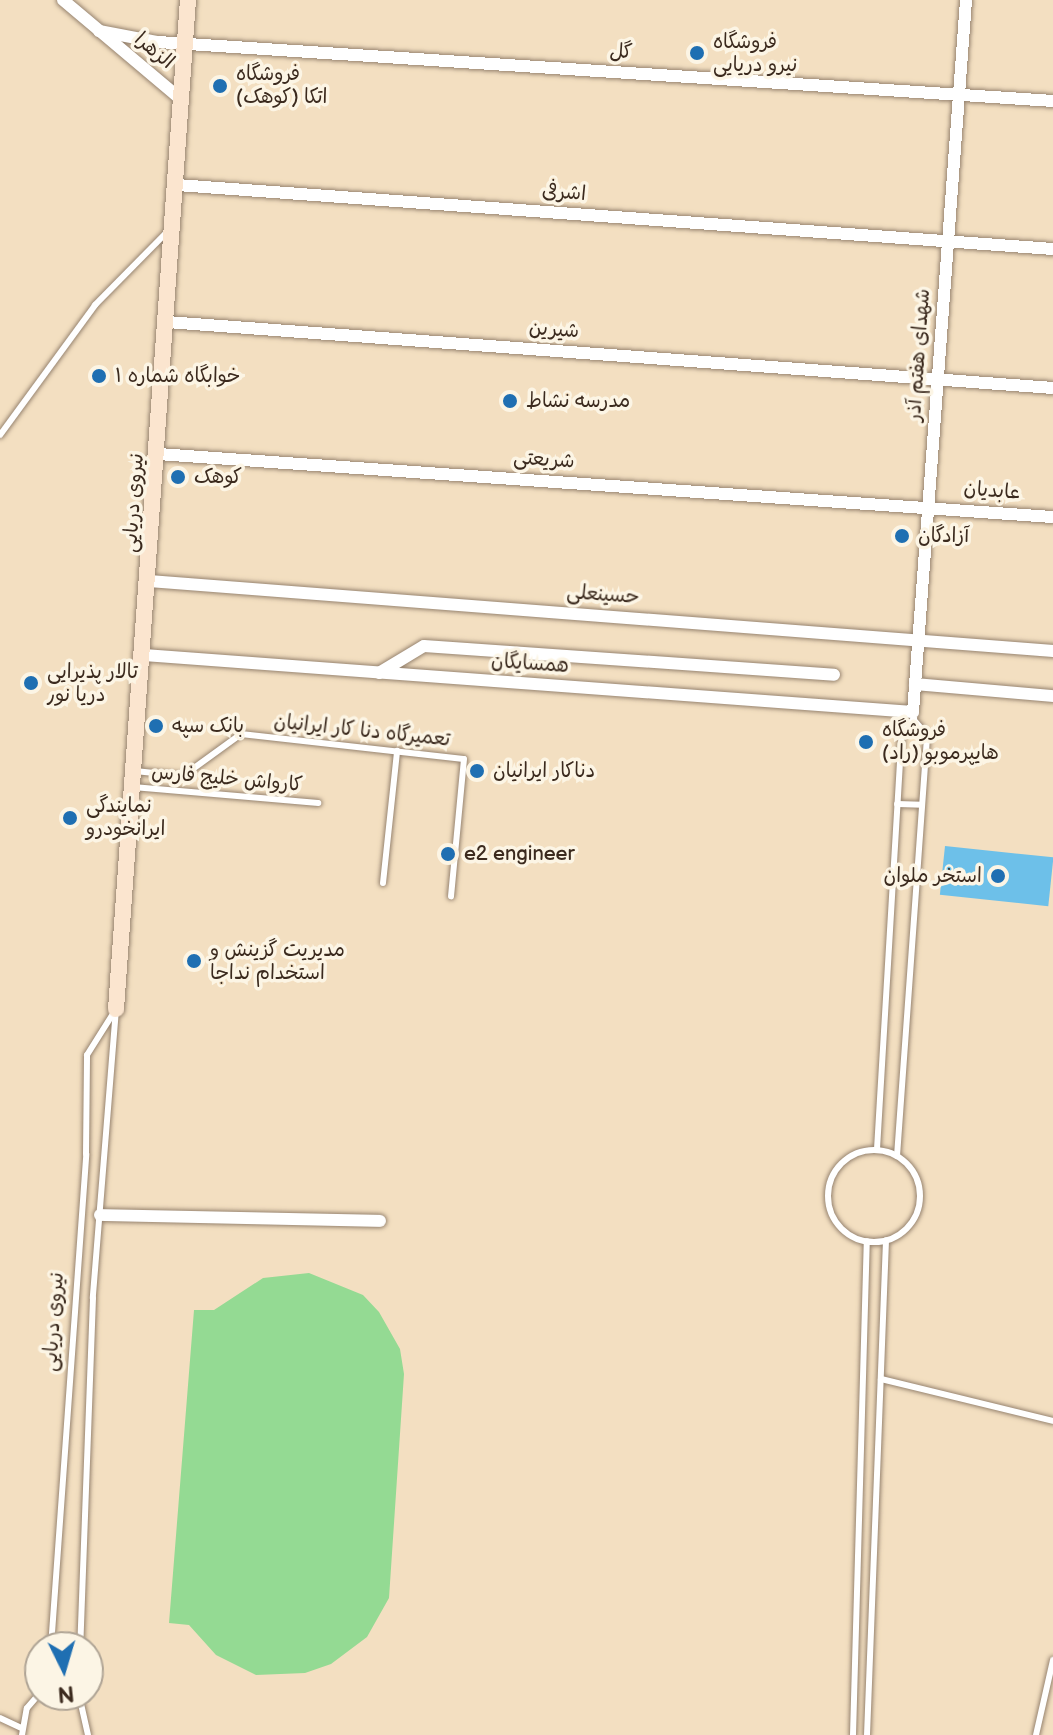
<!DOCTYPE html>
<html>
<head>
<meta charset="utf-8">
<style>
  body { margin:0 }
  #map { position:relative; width:1053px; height:1735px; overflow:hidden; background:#f3dfc1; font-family:"Balsamiq Sans","Playpen Sans Arabic",sans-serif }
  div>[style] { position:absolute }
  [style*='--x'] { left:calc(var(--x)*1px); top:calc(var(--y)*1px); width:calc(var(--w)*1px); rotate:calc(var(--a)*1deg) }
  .green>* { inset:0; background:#94da93 }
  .water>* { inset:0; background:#6dc0e9; transform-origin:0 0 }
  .roads { filter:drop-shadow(0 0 2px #978470) drop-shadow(0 0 2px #978470) }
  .service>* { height:6px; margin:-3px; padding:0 3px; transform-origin:3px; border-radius:3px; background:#fff }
  .service>.ring { margin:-3px; padding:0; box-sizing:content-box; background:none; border:6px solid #fff; border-radius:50% }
  .minor>* { height:12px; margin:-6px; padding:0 6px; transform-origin:6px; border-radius:6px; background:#fff }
  .secondary>* { height:16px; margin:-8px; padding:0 8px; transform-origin:8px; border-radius:8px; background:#fbe5cf }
  .dots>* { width:22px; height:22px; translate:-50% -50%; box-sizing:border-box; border:4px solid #fcf5e5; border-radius:50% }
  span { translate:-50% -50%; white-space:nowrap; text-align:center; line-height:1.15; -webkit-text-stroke:7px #fcf5e5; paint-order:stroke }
  .poi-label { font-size:20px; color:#3b2a1e }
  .left { translate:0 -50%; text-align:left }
  .right { translate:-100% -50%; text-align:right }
  .street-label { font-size:20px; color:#3b2a1e }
  .north { position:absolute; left:24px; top:1631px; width:80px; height:80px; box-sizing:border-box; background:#fcf5e5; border:2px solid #afa495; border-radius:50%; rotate:175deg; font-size:22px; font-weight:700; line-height:32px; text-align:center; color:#3b2a1e }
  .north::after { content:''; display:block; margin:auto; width:28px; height:36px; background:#1f6fb2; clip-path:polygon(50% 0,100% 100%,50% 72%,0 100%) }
</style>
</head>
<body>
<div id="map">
  <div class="green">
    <i style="clip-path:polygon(309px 1273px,363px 1295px,379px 1312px,400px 1349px,404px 1374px,389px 1598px,367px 1637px,331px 1664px,305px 1673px,256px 1675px,216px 1655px,189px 1625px,169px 1623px,194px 1310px,214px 1310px,263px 1278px)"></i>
  </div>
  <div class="water">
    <i style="left:945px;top:846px;width:109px;height:49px;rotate:6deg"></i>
  </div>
  <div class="roads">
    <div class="service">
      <i style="--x:0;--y:435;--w:161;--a:-53.8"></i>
      <i style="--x:95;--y:305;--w:105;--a:-45.4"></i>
      <i style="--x:135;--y:771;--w:48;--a:5.9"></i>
      <i style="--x:183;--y:776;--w:72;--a:-35.9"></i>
      <i style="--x:241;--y:734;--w:224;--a:6.4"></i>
      <i style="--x:464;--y:759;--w:138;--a:95.4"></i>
      <i style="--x:133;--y:787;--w:186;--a:4.9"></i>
      <i style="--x:897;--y:804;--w:25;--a:2"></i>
      <i style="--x:383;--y:883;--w:133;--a:-83.9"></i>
      <i style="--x:877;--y:1149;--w:416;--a:-86.6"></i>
      <i style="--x:902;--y:734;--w:20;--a:-53"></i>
      <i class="ring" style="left:828px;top:1150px;width:86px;height:86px"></i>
      <i style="--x:897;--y:1156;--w:422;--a:-85.9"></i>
      <i style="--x:927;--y:735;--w:20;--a:-131"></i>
      <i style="--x:881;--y:1379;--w:177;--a:13.7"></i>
      <i style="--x:51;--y:1647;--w:494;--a:-85.9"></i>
      <i style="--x:86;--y:1154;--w:99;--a:-89.4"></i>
      <i style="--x:87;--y:1055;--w:54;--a:-57.8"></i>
      <i style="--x:116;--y:1009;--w:290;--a:94.6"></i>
      <i style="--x:93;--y:1298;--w:349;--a:92.1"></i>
      <i style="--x:79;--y:1695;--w:41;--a:77.3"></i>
      <i style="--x:0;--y:1718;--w:23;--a:25"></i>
      <i style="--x:22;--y:1735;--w:27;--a:-80"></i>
      <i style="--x:27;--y:1708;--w:20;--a:-49"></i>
      <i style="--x:853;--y:1735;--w:494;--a:-88.4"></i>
      <i style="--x:867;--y:1735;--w:495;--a:-87.8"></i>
      <i style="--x:1036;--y:1735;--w:77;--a:-77.2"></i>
    </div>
    <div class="minor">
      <i style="--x:63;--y:0;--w:157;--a:40.1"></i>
      <i style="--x:99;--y:31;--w:60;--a:10.6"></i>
      <i style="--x:158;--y:42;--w:897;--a:3.77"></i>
      <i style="--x:177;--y:185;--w:878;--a:4.18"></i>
      <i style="--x:167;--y:322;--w:888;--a:4.26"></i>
      <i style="--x:158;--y:454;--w:897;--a:4.03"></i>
      <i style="--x:149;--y:581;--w:907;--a:4.43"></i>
      <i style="--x:144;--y:655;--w:771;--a:4.24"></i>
      <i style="--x:913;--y:712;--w:714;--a:-85.74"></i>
      <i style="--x:379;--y:673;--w:52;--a:-31"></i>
      <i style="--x:424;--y:646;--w:411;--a:4"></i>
      <i style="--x:915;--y:684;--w:139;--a:5"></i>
      <i style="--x:100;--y:1215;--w:280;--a:1.2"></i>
    </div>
    <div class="secondary">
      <i style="--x:116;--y:1009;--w:1012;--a:-85.92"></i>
    </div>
  </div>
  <div class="dots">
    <i style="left:697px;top:53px;background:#1f6fb2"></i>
    <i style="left:220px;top:86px;background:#1f6fb2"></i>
    <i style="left:99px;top:376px;background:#1f6fb2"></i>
    <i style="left:510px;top:401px;background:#1f6fb2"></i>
    <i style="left:178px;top:477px;background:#1f6fb2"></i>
    <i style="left:902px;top:536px;background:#1f6fb2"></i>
    <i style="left:31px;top:683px;background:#1f6fb2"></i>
    <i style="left:156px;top:726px;background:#1f6fb2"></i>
    <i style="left:866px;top:742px;background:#1f6fb2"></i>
    <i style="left:477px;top:771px;background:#1f6fb2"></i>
    <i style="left:70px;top:818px;background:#1f6fb2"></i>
    <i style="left:448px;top:854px;background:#1f6fb2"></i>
    <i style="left:998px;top:876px;background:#1f6fb2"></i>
    <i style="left:194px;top:961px;background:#1f6fb2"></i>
  </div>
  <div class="poi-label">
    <span class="left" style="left:713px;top:54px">فروشگاه<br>نیرو دریایی</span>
    <span class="left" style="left:236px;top:86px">فروشگاه<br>اتکا (کوهک)</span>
    <span class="left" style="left:115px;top:376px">خوابگاه شماره ۱</span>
    <span class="left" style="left:526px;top:401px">مدرسه نشاط</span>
    <span class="left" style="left:194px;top:477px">کوهک</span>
    <span class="left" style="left:918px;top:536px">آزادگان</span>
    <span class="left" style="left:47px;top:684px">تالار پذیرایی<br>دریا نور</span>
    <span class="left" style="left:172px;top:726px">بانک سپه</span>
    <span class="left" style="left:882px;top:742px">فروشگاه<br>هایپرموبو (راد)</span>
    <span class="left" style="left:493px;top:771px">دناکار ایرانیان</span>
    <span class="left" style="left:86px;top:818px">نمایندگی<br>ایرانخودرو</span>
    <span class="left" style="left:464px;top:854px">e2 engineer</span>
    <span class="right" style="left:982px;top:876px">استخر ملوان</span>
    <span class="left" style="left:210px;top:962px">مدیریت گزینش و<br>استخدام نداجا</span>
  </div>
  <div class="street-label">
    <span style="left:154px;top:51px;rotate:40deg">الزهرا</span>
    <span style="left:621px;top:52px;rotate:4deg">گل</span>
    <span style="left:564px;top:193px;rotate:4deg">اشرفی</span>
    <span style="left:554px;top:330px;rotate:4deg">شیرین</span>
    <span style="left:919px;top:355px;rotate:-86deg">شهدای هفتم آذر</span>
    <span style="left:544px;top:460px;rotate:4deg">شریعتی</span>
    <span style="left:992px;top:491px;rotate:5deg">عابدیان</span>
    <span style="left:134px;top:503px;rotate:-86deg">نیروی دریایی</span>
    <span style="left:603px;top:595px;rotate:4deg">حسینعلی</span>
    <span style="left:530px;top:664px;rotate:4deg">همسایگان</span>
    <span style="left:362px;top:731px;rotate:6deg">تعمیرگاه دنا کار ایرانیان</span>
    <span style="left:227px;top:779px;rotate:5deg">کارواش خلیج فارس</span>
    <span style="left:54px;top:1322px;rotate:-86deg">نیروی دریایی</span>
  </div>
  <div class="north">N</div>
</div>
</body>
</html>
